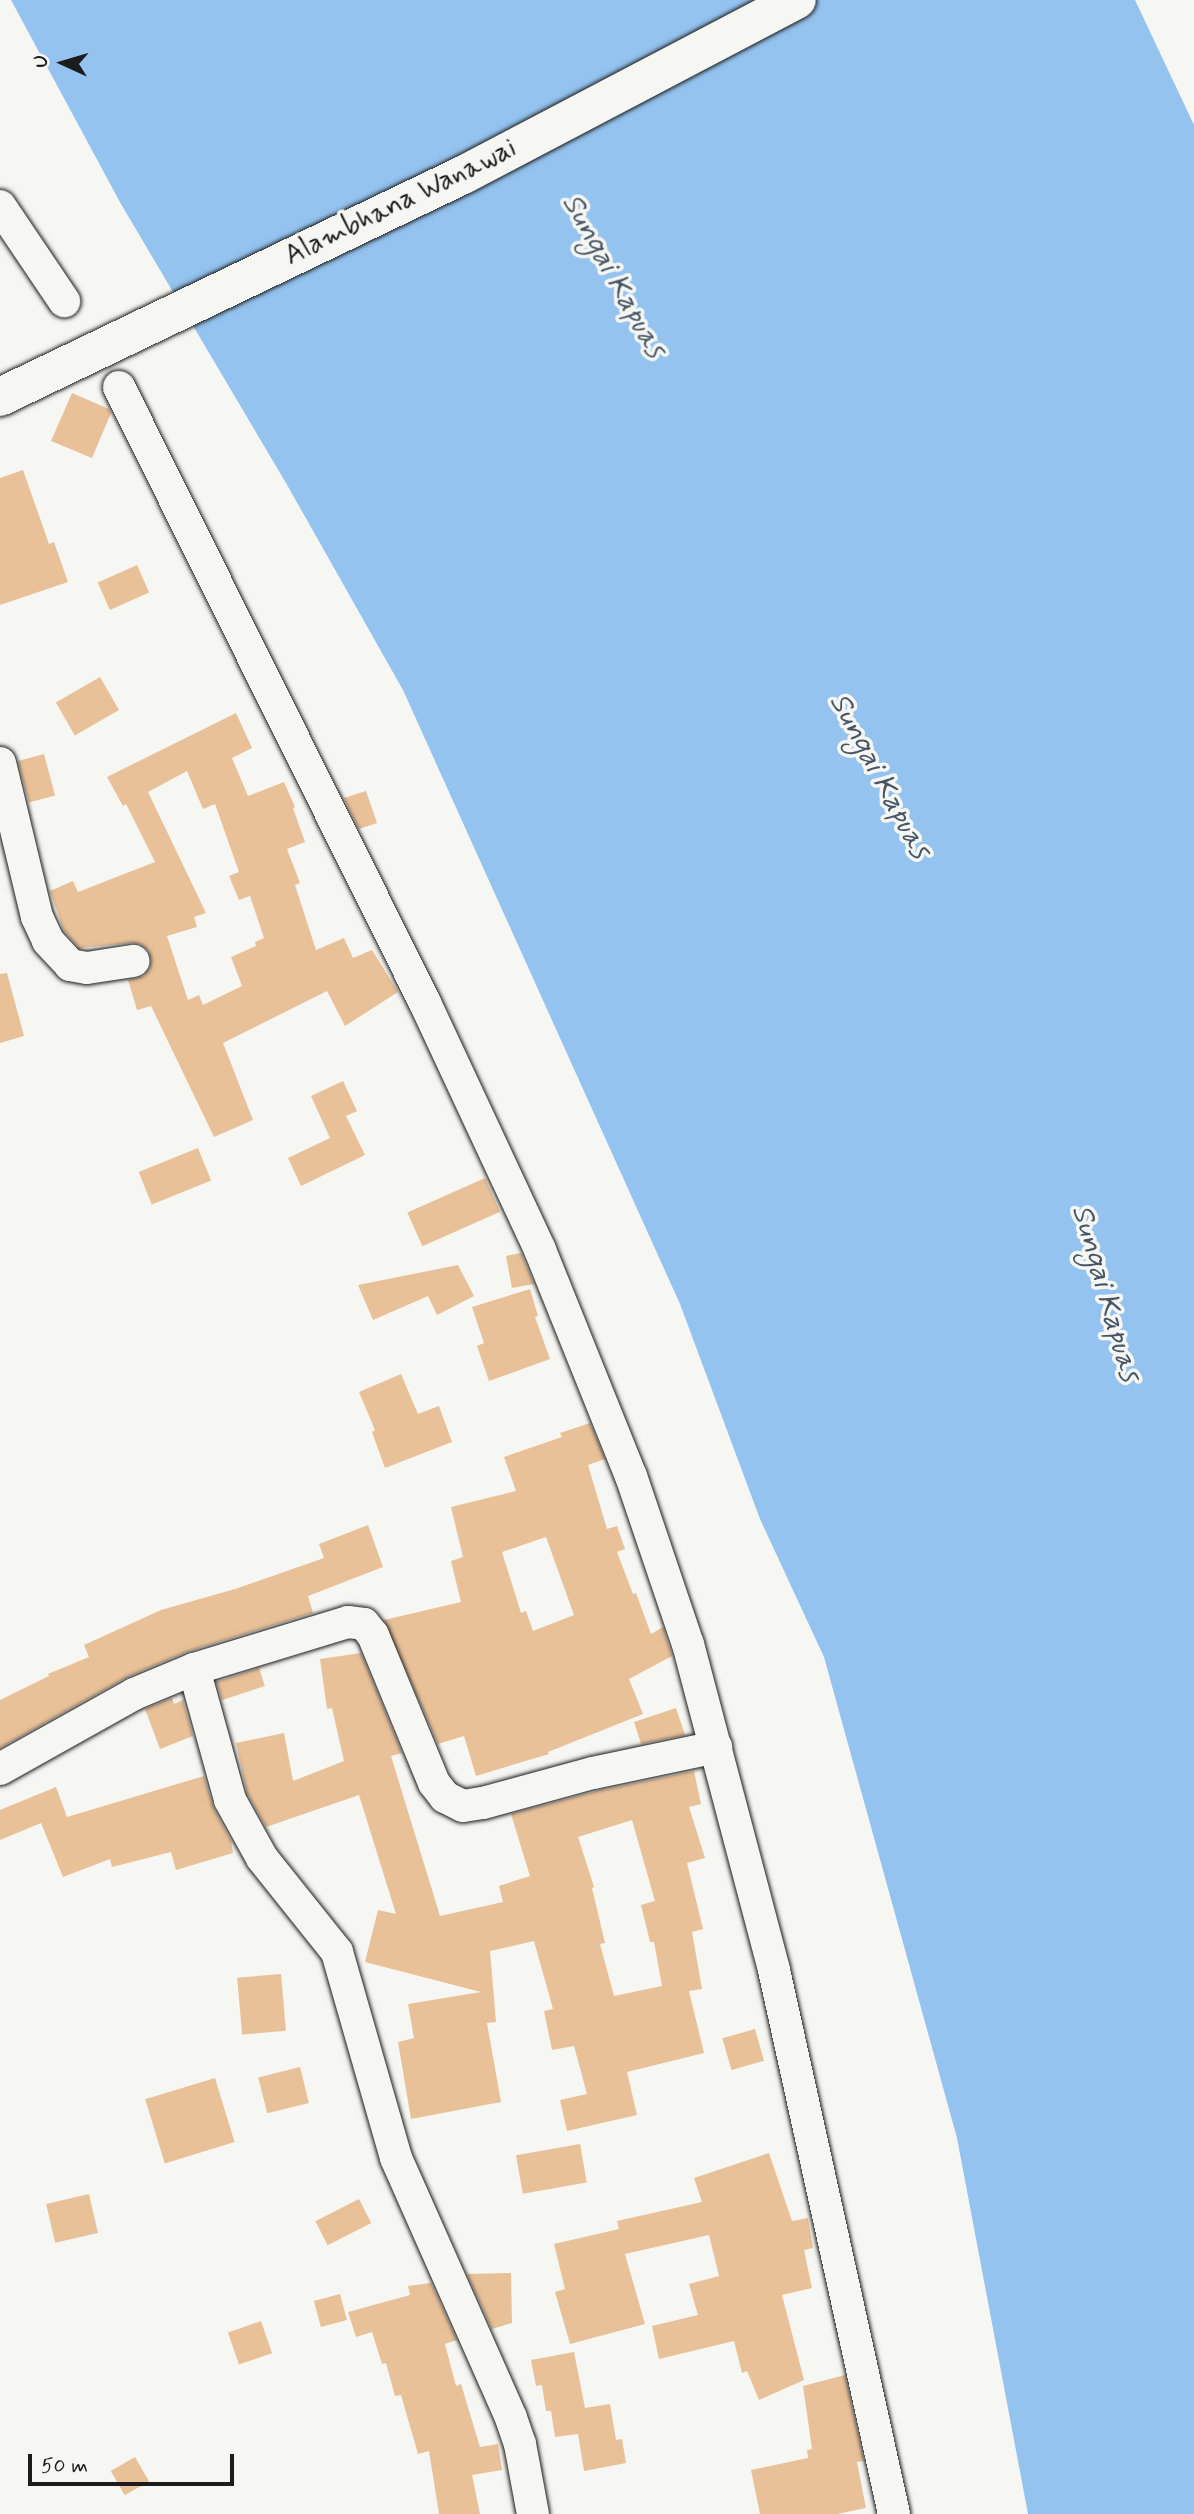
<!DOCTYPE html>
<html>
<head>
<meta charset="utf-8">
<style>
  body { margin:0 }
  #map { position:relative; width:1194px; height:2514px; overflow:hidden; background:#f6f6f2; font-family:Mynerve,sans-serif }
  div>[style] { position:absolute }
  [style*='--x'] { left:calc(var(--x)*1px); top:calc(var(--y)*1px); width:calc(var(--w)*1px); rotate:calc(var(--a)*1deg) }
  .water>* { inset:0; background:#94c3ef }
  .building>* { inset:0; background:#e9c199; transform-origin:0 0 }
  .roads { filter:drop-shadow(0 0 2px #1c1c1c) drop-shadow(0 0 2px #1c1c1c) }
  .minor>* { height:32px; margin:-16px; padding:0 16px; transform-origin:16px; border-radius:16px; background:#f6f6f2 }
  .primary>* { height:38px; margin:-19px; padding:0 19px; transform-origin:19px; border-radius:19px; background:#f6f6f2 }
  span { translate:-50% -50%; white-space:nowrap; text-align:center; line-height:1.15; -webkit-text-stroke:7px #f6f6f2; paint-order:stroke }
  .street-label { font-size:28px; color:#1c1c1c }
  .water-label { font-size:30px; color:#465666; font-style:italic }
  .north { position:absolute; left:28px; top:28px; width:70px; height:70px; -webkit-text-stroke:5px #f6f6f2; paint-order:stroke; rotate:274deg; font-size:19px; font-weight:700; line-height:28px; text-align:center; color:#1c1c1c }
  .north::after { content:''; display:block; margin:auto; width:24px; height:32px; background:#1c1c1c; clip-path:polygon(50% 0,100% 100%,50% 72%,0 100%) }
  .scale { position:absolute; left:28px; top:2454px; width:206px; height:32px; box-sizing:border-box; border:4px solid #1c1c1c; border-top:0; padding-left:9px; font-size:21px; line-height:24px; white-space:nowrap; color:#1c1c1c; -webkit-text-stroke:5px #f6f6f2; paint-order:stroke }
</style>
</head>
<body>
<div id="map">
  <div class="water">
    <i style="clip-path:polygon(11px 0,1135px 0,1194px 125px,1194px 2514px,1028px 2514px,957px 2138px,824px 1657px,760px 1519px,680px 1304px,403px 690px,286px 483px,121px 204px)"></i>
  </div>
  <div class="building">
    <i style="clip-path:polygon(72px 393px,109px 409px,111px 413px,92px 458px,51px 441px)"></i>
    <i style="clip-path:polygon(23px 470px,49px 544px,54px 542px,68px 582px,0 605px,0 478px)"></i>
    <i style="left:137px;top:565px;width:30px;height:43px;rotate:66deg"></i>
    <i style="left:100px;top:677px;width:38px;height:51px;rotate:60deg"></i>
    <i style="clip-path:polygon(evenodd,236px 713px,252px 748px,232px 758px,248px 796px,284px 782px,295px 807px,293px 808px,305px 842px,287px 849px,300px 883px,295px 885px,316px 950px,344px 938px,353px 958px,372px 950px,398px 992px,345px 1026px,327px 991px,223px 1043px,253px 1120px,214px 1137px,151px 1006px,137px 1010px,128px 980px,144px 976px,150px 968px,151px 959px,148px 950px,140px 944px,131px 943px,79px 948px,64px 931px,50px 891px,73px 881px,78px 892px,155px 862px,126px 804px,123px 806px,107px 777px,236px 713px,187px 771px,203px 809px,215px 804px,239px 872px,229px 876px,239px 900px,250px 896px,264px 938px,255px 942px,256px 946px,231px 957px,242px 986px,203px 1005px,199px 995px,188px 1000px,167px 936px,197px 927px,194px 917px,206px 913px,148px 792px,187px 771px)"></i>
    <i style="left:44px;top:754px;width:43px;height:27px;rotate:75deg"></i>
    <i style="clip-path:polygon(366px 791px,377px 823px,359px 829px,344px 798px)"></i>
    <i style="clip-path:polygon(7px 973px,24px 1036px,0 1043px,0 974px)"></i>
    <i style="clip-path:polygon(343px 1081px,357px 1111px,346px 1116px,365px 1155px,301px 1186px,288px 1158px,330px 1138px,311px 1096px)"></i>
    <i style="left:198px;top:1148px;width:35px;height:64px;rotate:68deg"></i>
    <i style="left:485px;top:1178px;width:37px;height:85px;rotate:66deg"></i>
    <i style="clip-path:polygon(521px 1253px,534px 1284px,512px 1288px,506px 1256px)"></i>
    <i style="clip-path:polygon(458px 1265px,474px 1296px,437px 1315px,428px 1296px,373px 1320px,358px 1285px)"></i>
    <i style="clip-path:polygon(530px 1289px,538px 1316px,535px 1317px,550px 1359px,489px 1381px,477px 1346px,484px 1343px,472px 1307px)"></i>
    <i style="clip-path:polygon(401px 1374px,418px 1414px,439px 1406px,452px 1442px,385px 1468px,372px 1432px,375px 1430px,359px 1392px)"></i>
    <i style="clip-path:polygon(evenodd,590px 1423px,605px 1459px,588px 1465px,607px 1529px,617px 1526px,625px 1549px,617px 1552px,633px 1594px,636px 1593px,651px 1634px,663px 1627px,672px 1656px,629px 1679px,643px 1714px,548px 1752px,549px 1754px,476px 1776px,464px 1736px,438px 1744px,384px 1620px,461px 1602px,451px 1561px,463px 1557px,451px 1507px,516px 1491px,504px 1457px,562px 1437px,560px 1433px,590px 1423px,546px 1537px,574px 1615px,533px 1631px,526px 1611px,521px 1613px,502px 1552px,546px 1537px)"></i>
    <i style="clip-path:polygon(368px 1525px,383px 1567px,308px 1596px,313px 1613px,189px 1651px,127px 1677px,0 1748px,0 1700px,49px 1676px,48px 1674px,89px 1657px,84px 1645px,161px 1610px,235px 1589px,324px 1558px,319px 1544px)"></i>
    <i style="clip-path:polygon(evenodd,361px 1653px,402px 1753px,391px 1756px,440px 1916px,503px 1902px,499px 1886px,530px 1876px,511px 1814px,597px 1791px,694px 1771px,701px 1804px,689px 1807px,705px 1858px,687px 1863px,703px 1929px,692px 1932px,702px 1989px,689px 1991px,704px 2053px,627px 2072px,637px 2115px,567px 2131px,560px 2100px,587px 2094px,574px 2046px,552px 2050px,544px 2011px,553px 2009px,534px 1941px,490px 1951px,496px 2022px,487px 2023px,501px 2102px,411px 2119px,398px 2042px,414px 2038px,408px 2004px,481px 1992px,365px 1962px,378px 1910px,396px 1914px,359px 1795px,266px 1827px,247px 1793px,236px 1743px,284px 1733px,293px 1781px,344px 1761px,332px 1708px,327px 1709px,320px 1659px,361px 1653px,632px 1820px,655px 1901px,641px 1905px,650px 1942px,654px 1942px,662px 1986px,614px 1996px,600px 1944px,605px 1943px,592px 1888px,594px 1887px,578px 1837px,632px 1820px)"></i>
    <i style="left:259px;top:1668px;width:19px;height:45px;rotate:72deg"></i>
    <i style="clip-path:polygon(172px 1698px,174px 1704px,183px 1700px,193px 1736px,160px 1749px,145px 1709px)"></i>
    <i style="clip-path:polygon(676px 1708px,685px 1735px,641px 1744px,634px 1722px)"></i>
    <i style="clip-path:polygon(204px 1776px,214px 1809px,231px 1841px,233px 1853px,176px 1870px,171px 1852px,112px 1867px,110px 1859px,63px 1877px,41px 1823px,0 1840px,0 1810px,56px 1787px,67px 1817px)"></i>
    <i style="left:281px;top:1974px;width:57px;height:44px;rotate:85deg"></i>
    <i style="left:755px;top:2029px;width:33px;height:34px;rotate:74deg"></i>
    <i style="left:300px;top:2067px;width:37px;height:43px;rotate:76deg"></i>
    <i style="left:215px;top:2078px;width:67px;height:73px;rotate:73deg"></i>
    <i style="left:580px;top:2144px;width:39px;height:65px;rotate:80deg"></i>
    <i style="clip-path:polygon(769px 2153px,792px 2221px,808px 2218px,813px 2248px,804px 2250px,812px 2288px,782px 2295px,804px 2380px,759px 2400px,747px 2371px,742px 2373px,734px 2341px,659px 2359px,652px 2326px,698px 2315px,689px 2284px,719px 2276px,709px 2235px,625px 2254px,645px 2324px,570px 2344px,555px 2292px,565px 2289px,554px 2244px,619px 2229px,617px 2221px,702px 2202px,694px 2178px)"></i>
    <i style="left:89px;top:2194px;width:40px;height:44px;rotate:77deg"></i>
    <i style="left:359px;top:2199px;width:27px;height:49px;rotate:63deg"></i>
    <i style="clip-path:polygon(511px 2273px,512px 2323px,492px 2329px,467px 2274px)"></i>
    <i style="clip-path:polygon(431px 2283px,457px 2340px,445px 2344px,456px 2386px,461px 2384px,480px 2447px,498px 2444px,502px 2470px,472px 2475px,480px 2514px,439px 2514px,429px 2451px,418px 2454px,401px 2395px,395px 2396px,386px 2363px,382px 2364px,372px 2332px,356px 2337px,348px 2312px,410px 2295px,408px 2286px)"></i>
    <i style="left:340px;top:2294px;width:27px;height:27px;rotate:75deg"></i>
    <i style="left:261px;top:2321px;width:34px;height:35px;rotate:71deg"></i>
    <i style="clip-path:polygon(574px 2352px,585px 2408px,610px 2404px,616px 2440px,622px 2439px,626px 2463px,584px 2471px,578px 2434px,555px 2437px,551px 2411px,546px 2411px,542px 2385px,536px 2386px,531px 2360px)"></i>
    <i style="clip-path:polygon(845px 2375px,864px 2461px,857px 2462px,866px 2508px,837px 2514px,760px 2514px,751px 2470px,808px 2458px,807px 2450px,812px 2449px,803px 2386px)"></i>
    <i style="left:135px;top:2457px;width:28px;height:28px;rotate:60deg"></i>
  </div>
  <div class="roads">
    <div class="minor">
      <i style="--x:0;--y:206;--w:115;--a:56"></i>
      <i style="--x:119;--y:387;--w:688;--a:63.58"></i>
      <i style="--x:425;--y:1003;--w:272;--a:65"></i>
      <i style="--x:540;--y:1250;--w:244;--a:68.1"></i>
      <i style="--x:631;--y:1476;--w:177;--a:71.3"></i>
      <i style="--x:688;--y:1644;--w:337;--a:75.2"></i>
      <i style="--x:774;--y:1970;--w:557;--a:77.56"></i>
      <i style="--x:0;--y:763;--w:158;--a:76.5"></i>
      <i style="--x:37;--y:917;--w:26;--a:65"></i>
      <i style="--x:48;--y:941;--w:33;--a:47"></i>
      <i style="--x:70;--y:965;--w:17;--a:10"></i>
      <i style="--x:87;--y:968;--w:47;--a:-8.7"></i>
      <i style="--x:194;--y:1669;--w:136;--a:74.6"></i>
      <i style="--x:230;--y:1800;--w:66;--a:61.1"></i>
      <i style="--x:262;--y:1858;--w:120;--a:51.4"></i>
      <i style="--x:337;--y:1952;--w:214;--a:74"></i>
      <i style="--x:396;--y:2158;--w:284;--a:66.1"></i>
      <i style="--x:511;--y:2418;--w:28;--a:71"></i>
      <i style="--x:520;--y:2444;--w:71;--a:79.5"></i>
      <i style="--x:0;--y:1769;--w:154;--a:-29.2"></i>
      <i style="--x:134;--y:1694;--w:65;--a:-22.6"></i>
      <i style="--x:194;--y:1669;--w:161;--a:-17"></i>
      <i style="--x:348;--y:1622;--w:16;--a:7"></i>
      <i style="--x:364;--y:1624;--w:14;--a:51"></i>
      <i style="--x:373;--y:1635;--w:160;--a:67.6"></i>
      <i style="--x:434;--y:1783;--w:18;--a:52"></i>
      <i style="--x:445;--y:1797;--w:20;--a:27"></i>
      <i style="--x:463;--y:1806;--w:20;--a:-9"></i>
      <i style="--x:483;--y:1803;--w:114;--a:-15.3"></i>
      <i style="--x:593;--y:1773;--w:126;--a:-11.9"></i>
    </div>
    <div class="primary">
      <i style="--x:0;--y:397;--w:513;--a:-25.62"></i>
      <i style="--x:463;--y:175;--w:377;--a:-27.7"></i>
    </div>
  </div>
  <div class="street-label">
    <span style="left:401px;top:203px;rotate:-26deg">Alambhana Wanawai</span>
  </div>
  <div class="water-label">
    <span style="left:613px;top:276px;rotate:61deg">Sungai Kapuas</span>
    <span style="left:879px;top:776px;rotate:62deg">Sungai Kapuas</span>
    <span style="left:1105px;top:1293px;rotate:74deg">Sungai Kapuas</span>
  </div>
  <div class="north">U</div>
  <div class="scale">50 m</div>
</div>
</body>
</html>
